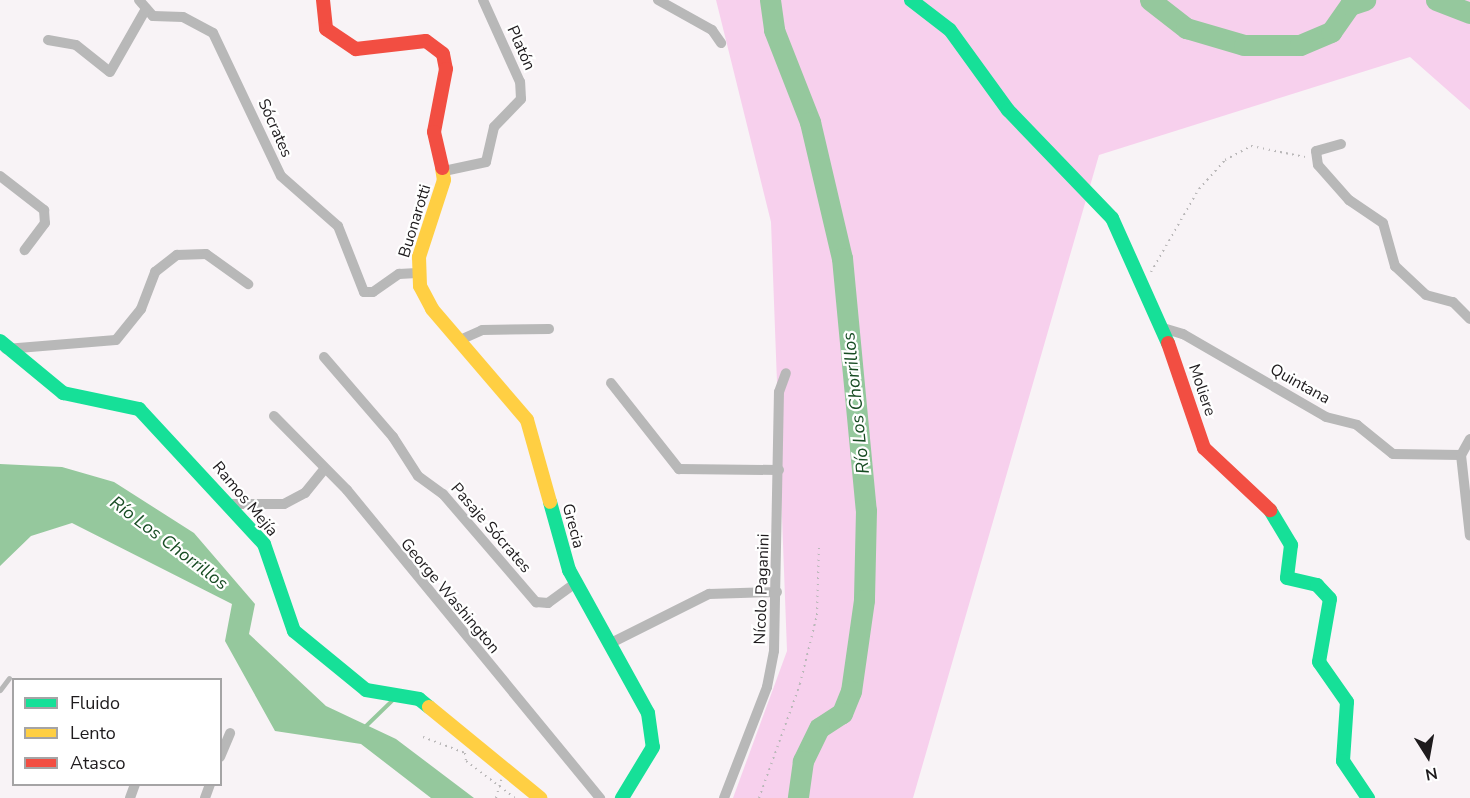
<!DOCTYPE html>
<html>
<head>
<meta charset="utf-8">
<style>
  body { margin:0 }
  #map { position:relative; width:1470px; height:798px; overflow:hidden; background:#f8f3f6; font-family:"Nunito Sans",sans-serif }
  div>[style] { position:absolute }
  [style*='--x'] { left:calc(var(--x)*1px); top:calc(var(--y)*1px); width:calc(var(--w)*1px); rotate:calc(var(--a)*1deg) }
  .green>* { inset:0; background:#f7d0ed }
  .water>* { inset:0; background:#95c89d }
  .stream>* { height:4px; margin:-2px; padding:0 2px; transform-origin:2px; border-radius:2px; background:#95c89d }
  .river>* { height:21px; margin:-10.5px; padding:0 10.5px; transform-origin:10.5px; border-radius:10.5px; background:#95c89d }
  .path>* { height:2px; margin-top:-1px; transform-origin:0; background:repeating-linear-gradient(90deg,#bab8b9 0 1.5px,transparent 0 6px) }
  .lane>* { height:5px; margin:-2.5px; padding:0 2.5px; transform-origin:2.5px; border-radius:2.5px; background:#b8b8b8 }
  .street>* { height:10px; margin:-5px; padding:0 5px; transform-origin:5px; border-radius:5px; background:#b8b8b8 }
  .fast>* { height:14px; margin:-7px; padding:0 7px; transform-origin:7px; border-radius:7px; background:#16e098 }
  .slow>* { height:14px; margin:-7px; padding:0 7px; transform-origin:7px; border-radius:7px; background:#ffcf43 }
  .jam>* { height:14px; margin:-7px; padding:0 7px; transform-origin:7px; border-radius:7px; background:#f24e42 }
  span { translate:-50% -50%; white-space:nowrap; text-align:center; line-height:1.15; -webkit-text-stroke:4.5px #fff; paint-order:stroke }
  .street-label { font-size:16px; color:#1e1b1d }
  .water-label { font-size:18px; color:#174c23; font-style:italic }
  .legend { position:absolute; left:12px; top:678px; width:210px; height:108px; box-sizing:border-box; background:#fff; border:2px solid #a5a4a5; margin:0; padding:8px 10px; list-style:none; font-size:18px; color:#1e1b1d }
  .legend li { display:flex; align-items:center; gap:12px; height:30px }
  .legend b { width:30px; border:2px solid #a5a4a5 }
  .north { position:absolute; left:1398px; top:726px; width:60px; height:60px; -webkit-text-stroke:4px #fff; paint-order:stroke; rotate:169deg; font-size:16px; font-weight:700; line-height:24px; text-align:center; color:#1e1b1d }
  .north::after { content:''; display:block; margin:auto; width:21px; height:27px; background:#1e1b1d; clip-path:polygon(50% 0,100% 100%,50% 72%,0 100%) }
</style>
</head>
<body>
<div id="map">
  <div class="green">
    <i style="clip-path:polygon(716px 0,1470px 0,1470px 110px,1410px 57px,1099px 155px,913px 798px,733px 798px,787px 651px,771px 222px)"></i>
  </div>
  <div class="water">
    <i style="clip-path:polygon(0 464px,62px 467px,114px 482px,194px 533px,255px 604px,249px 634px,326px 706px,396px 739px,474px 798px,431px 798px,361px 744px,275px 731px,225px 641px,232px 604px,72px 523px,31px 536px,0 566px)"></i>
  </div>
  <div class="stream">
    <i style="--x:364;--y:728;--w:43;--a:-44.1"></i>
  </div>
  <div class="river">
    <i style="--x:770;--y:0;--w:30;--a:82"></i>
    <i style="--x:774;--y:30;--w:99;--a:68.6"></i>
    <i style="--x:810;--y:122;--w:140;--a:76.8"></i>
    <i style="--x:842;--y:258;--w:253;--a:84.6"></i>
    <i style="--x:866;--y:510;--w:90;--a:91.3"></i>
    <i style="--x:864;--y:600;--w:92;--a:98.1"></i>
    <i style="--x:851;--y:691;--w:24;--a:112"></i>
    <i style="--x:842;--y:713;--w:27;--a:147"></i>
    <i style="--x:819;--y:728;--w:37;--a:116"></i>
    <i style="--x:803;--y:761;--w:37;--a:98"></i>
    <i style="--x:1150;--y:0;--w:46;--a:37.9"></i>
    <i style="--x:1186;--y:28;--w:60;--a:16.3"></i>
    <i style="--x:1244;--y:45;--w:56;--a:0"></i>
    <i style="--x:1300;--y:45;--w:34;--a:-23"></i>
    <i style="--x:1331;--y:32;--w:33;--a:-55"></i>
    <i style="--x:1350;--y:5;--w:16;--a:-18"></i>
    <i style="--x:1436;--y:0;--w:36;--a:21"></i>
  </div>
  <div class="path">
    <i style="--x:1151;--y:272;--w:96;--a:-60"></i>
    <i style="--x:1199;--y:189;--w:39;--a:-48"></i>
    <i style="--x:1225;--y:160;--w:30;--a:-28"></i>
    <i style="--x:1251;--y:146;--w:55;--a:11.5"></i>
    <i style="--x:423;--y:737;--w:45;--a:20.9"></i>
    <i style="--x:465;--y:753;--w:8;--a:83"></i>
    <i style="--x:466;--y:761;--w:61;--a:37.1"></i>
    <i style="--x:496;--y:798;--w:19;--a:-74"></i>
    <i style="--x:759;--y:798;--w:121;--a:-70.2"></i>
    <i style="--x:800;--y:684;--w:71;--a:-76.2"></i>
    <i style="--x:817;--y:615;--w:68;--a:-88.3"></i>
  </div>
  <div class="lane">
    <i style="--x:0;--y:690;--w:15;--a:-53"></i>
  </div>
  <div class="street">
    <i style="--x:139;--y:0;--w:21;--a:49"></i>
    <i style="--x:153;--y:16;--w:30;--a:2"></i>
    <i style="--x:183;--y:17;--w:34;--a:28"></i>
    <i style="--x:213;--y:33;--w:158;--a:64.6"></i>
    <i style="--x:281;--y:176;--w:76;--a:41.3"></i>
    <i style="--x:338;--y:226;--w:71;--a:68.5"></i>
    <i style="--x:364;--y:292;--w:9;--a:0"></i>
    <i style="--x:373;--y:292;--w:32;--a:-35"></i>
    <i style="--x:399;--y:274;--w:18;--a:-3"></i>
    <i style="--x:658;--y:0;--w:62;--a:29.1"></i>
    <i style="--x:712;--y:30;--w:16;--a:55"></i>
    <i style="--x:48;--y:40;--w:28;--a:10"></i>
    <i style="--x:76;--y:45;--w:43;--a:38.5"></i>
    <i style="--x:110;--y:72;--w:73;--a:-60.3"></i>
    <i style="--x:1341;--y:144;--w:26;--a:164"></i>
    <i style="--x:1316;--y:151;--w:14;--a:82"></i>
    <i style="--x:1318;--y:165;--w:47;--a:48.5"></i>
    <i style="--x:1349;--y:200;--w:41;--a:34.1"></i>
    <i style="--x:1383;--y:223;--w:45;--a:74.4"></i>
    <i style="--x:1395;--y:266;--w:42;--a:43.1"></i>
    <i style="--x:1426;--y:295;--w:28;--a:15"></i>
    <i style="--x:1453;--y:302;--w:24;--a:45"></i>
    <i style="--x:444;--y:171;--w:43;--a:-12.1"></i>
    <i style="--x:486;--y:162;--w:36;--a:-77"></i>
    <i style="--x:494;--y:127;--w:39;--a:-46"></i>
    <i style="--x:521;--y:99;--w:17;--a:-93"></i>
    <i style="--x:520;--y:82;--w:90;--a:-114.3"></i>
    <i style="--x:0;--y:176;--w:56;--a:37.7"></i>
    <i style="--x:44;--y:210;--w:13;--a:86"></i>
    <i style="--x:45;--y:223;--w:34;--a:127"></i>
    <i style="--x:1163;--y:328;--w:21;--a:17"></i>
    <i style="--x:1183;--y:334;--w:165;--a:30.1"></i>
    <i style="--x:1326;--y:417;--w:32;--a:14"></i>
    <i style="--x:1357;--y:425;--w:46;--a:38.9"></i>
    <i style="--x:1393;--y:454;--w:68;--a:0.8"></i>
    <i style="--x:460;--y:340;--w:24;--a:-24"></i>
    <i style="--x:482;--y:330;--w:67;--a:-0.9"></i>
    <i style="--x:6;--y:349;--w:110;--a:-4.7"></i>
    <i style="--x:116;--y:340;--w:40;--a:-51"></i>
    <i style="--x:141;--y:309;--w:40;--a:-69"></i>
    <i style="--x:155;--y:272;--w:28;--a:-38"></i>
    <i style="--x:177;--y:255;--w:29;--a:-2"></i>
    <i style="--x:206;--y:254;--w:52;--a:35.5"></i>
    <i style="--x:324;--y:357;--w:106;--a:49.2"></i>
    <i style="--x:393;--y:437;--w:46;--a:57.3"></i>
    <i style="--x:418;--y:476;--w:31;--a:36"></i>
    <i style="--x:443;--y:494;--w:143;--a:49.3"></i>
    <i style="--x:536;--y:602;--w:12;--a:5"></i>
    <i style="--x:548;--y:603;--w:34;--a:-36"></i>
    <i style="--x:611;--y:383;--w:110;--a:51.7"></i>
    <i style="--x:679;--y:469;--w:100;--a:0.6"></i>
    <i style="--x:274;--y:416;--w:104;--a:45.4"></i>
    <i style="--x:347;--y:490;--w:399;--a:50.6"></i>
    <i style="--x:1470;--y:439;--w:18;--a:119"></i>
    <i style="--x:1461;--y:455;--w:81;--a:83.7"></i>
    <i style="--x:229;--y:504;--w:55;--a:0"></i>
    <i style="--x:284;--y:504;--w:24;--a:-28"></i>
    <i style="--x:305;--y:493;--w:28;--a:-51"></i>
    <i style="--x:611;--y:643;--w:110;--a:-26.6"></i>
    <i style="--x:709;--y:594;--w:68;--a:-1.7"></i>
    <i style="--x:220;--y:757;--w:26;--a:-67"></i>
    <i style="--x:130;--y:798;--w:15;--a:-70"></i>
    <i style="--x:205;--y:798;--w:15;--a:-70"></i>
    <i style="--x:724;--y:798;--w:119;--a:-68.8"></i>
    <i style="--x:767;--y:687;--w:37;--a:-79"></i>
    <i style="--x:774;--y:651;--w:259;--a:-88.9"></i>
    <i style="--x:779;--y:392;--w:20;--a:-70"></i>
  </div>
  <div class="fast">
    <i style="--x:911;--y:0;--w:49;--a:37.6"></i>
    <i style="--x:950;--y:30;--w:99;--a:54.1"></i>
    <i style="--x:1008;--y:110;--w:150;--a:46.1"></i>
    <i style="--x:1112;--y:218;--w:137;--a:65.9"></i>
    <i style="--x:0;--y:341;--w:82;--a:39.5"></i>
    <i style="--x:63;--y:393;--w:78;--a:11.9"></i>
    <i style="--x:139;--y:409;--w:184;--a:47.2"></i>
    <i style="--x:264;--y:544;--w:92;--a:71"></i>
    <i style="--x:294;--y:631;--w:93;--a:39.3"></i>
    <i style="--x:366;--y:690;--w:54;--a:9.6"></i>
    <i style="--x:419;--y:699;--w:13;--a:39"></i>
    <i style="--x:550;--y:502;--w:71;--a:74.4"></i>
    <i style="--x:569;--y:570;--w:163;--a:61.1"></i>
    <i style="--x:648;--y:713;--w:34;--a:82"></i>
    <i style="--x:653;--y:747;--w:60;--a:121.3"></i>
    <i style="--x:1270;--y:510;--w:41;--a:59"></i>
    <i style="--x:1291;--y:545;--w:33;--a:97"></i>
    <i style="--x:1287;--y:578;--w:31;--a:13"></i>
    <i style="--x:1317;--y:585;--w:19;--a:47"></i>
    <i style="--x:1330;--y:599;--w:64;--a:99.9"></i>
    <i style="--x:1319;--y:662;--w:49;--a:55"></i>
    <i style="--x:1347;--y:702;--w:59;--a:93.9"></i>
    <i style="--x:1343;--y:761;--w:45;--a:56"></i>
  </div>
  <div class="slow">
    <i style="--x:442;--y:168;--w:12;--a:81"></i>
    <i style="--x:444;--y:180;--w:81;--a:108"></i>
    <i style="--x:419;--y:257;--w:29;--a:88"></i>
    <i style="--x:420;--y:286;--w:26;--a:62"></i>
    <i style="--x:432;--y:309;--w:146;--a:49.4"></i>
    <i style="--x:527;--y:420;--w:85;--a:74.3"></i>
    <i style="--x:429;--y:707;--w:144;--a:39.3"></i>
  </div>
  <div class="jam">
    <i style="--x:323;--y:0;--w:29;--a:84"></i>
    <i style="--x:326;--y:29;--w:36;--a:34"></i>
    <i style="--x:356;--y:49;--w:70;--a:-6.5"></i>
    <i style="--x:426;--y:41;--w:21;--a:37"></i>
    <i style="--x:443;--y:54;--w:15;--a:79"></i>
    <i style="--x:446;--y:69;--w:64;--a:100.8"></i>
    <i style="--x:434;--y:132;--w:37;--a:77"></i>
    <i style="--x:1168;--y:343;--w:111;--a:71.1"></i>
    <i style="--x:1204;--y:448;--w:91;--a:43.2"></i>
  </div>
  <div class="street-label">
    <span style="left:521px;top:48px;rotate:66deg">Platón</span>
    <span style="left:275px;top:128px;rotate:66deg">Sócrates</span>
    <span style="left:415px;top:221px;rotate:-73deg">Buonarotti</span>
    <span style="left:1300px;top:384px;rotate:29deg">Quintana</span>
    <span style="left:1202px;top:390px;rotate:71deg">Moliere</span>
    <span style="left:245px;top:499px;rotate:50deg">Ramos Mejía</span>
    <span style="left:573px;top:526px;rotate:75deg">Grecia</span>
    <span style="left:491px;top:528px;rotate:49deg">Pasaje Sócrates</span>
    <span style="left:762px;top:589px;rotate:-88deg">Nícolo Paganini</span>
    <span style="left:450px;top:596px;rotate:50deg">George Washington</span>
  </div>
  <div class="water-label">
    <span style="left:856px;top:403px;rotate:-96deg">Río Los Chorrillos</span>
    <span style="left:169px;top:543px;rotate:37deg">Río Los Chorrillos</span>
  </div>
  <ul class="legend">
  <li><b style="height:8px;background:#16e098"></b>Fluido</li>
  <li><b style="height:8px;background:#ffcf43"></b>Lento</li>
  <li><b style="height:8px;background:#f24e42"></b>Atasco</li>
  </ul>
  <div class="north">N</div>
</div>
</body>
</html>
